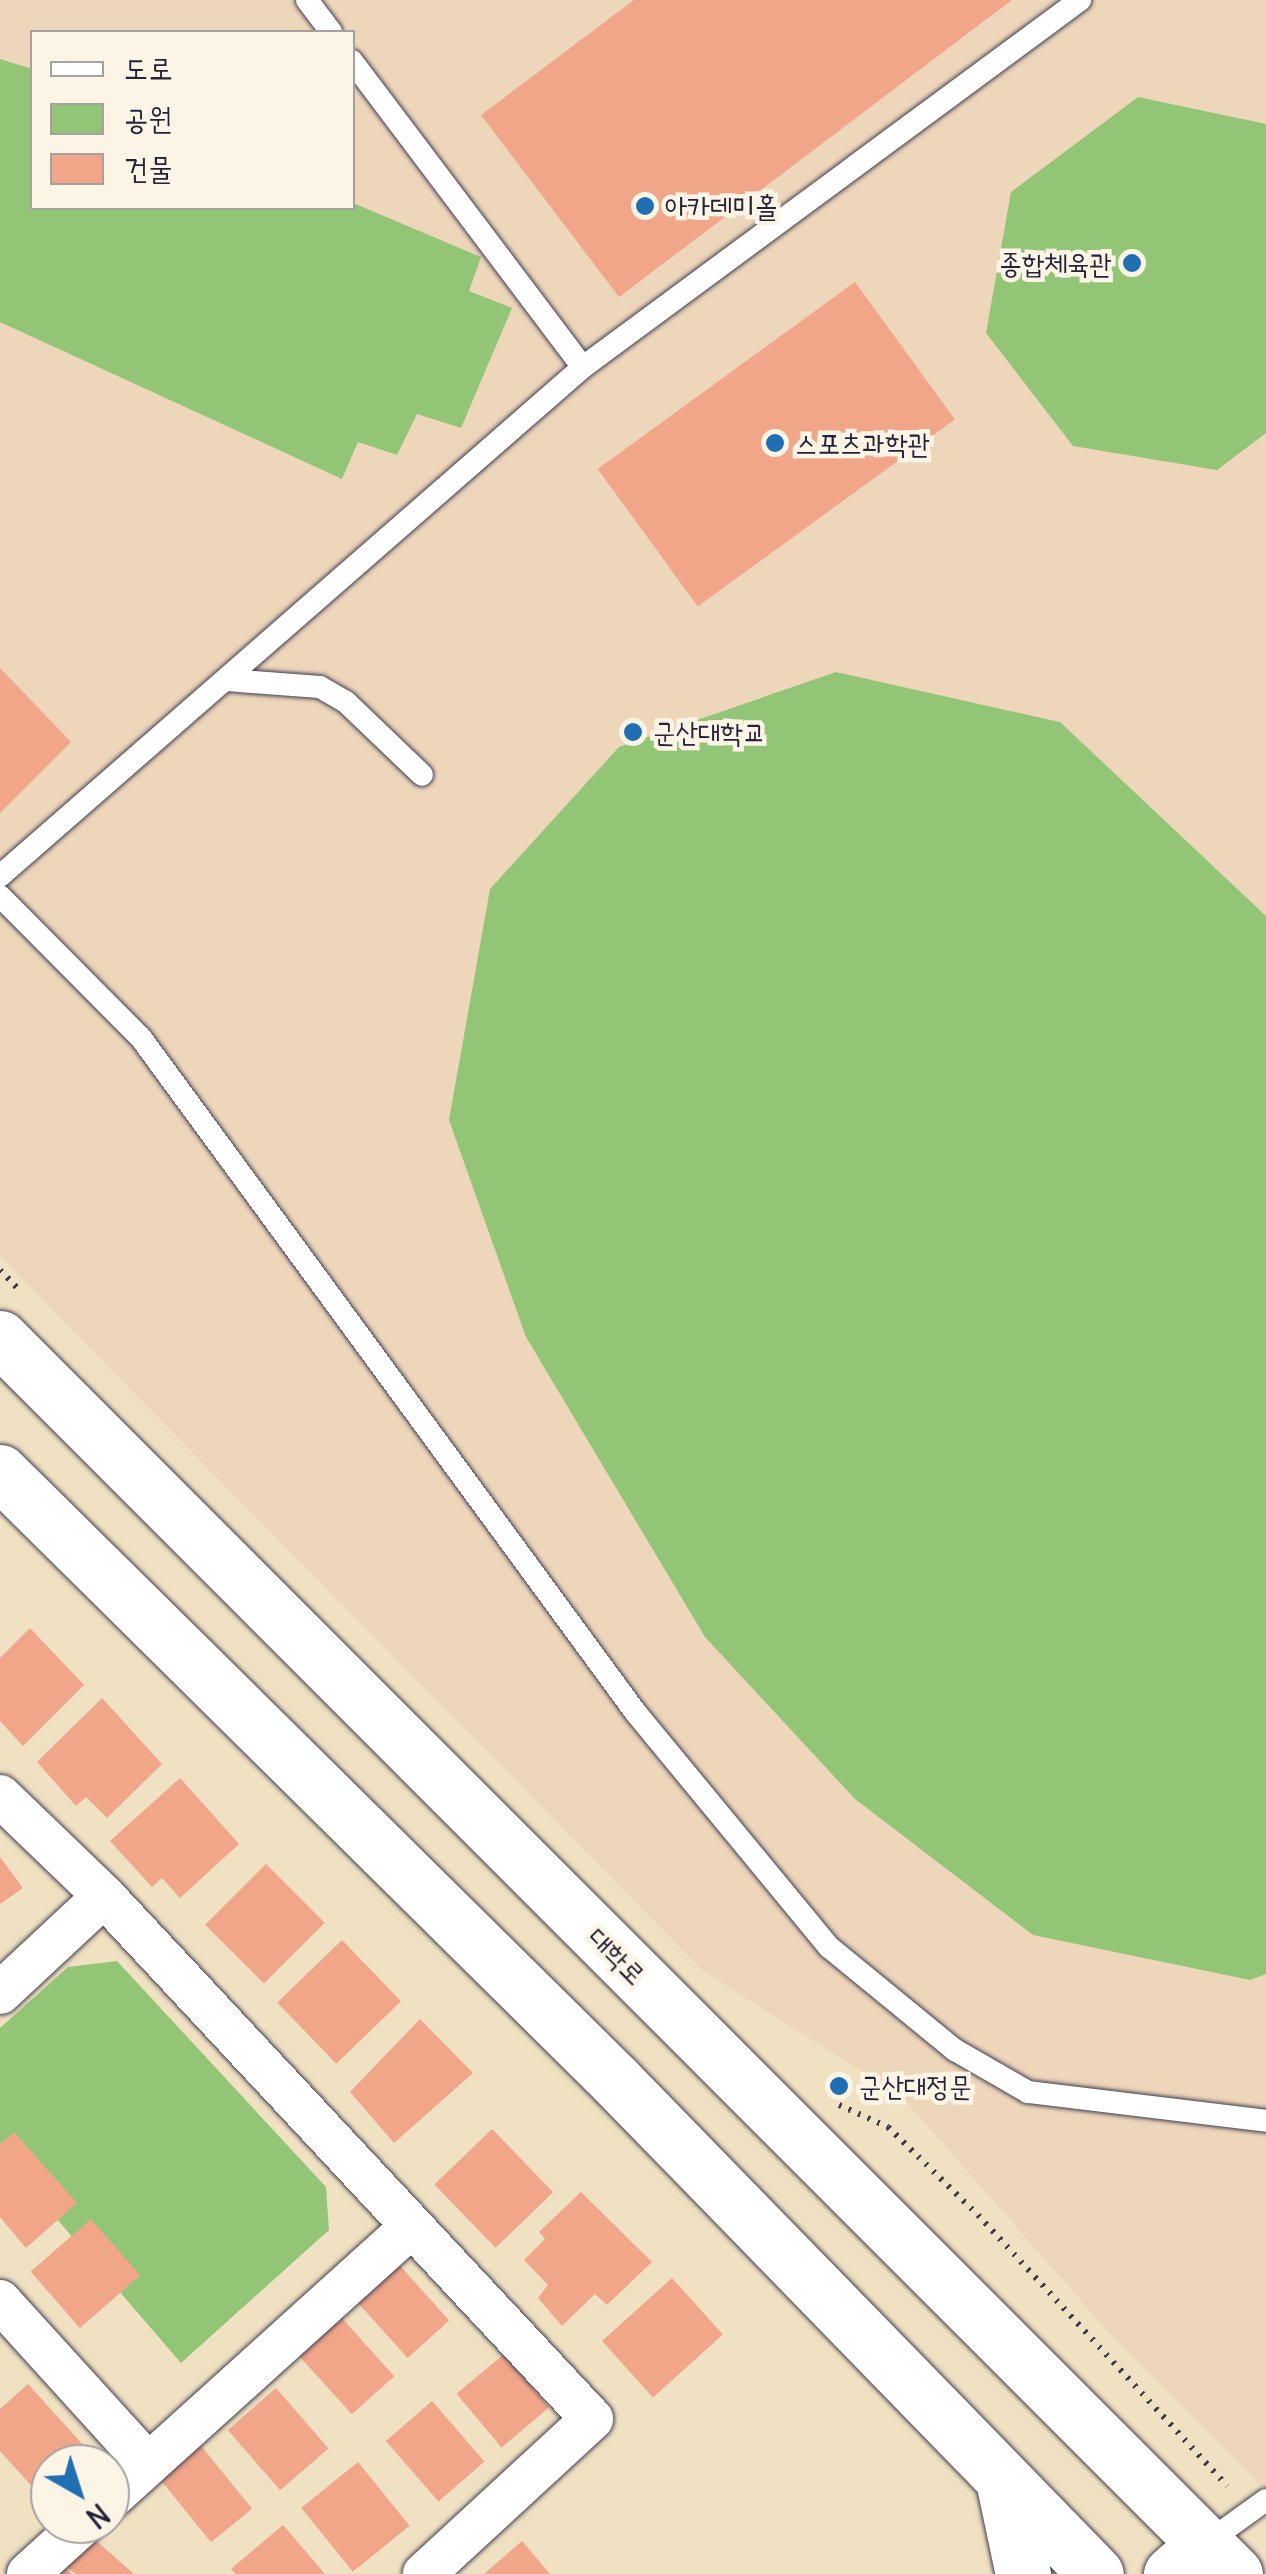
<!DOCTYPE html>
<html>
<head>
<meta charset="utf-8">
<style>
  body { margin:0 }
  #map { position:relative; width:1266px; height:2574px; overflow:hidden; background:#f0e1c2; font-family:Delius,"Poor Story",sans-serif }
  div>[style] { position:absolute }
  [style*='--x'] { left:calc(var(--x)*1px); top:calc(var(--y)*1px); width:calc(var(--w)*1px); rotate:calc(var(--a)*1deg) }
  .built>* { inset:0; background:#eed6bb }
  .green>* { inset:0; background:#93c576 }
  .building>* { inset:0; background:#f1a68a; transform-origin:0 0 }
  .path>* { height:6px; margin-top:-3px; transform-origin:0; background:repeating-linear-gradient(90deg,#413f4f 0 2.5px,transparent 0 10.5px) }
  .roads { filter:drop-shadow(0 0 2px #413f4f) drop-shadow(0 0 2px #413f4f) }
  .service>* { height:22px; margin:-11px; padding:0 11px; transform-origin:11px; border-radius:11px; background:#fff }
  .minor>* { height:42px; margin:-21px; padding:0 21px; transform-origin:21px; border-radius:21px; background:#fff }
  .tertiary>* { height:55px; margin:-27.5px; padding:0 27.5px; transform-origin:27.5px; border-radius:27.5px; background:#fff }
  .dots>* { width:28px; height:28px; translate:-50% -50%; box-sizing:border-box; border:5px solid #fcf5e5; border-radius:50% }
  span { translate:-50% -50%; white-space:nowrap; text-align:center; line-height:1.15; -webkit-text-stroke:9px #fcf5e5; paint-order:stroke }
  .poi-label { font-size:28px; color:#22223b }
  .left { translate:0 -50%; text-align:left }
  .right { translate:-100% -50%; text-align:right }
  .street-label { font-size:28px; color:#22223b }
  .legend { position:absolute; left:30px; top:30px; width:325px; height:180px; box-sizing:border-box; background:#fcf5e5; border:2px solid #a5a1a1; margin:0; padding:12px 18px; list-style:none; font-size:30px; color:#22223b }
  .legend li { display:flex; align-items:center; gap:20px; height:50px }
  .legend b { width:50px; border:2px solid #a5a1a1 }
  .north { position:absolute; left:30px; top:2444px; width:100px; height:100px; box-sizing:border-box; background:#fcf5e5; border:2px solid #a5a1a1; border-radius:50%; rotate:141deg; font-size:28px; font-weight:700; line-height:40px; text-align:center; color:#22223b }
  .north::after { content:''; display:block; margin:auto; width:35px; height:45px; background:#1f6fb2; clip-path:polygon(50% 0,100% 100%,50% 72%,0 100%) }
</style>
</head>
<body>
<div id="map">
  <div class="built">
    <i style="clip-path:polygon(evenodd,0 0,1266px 0,1266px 2491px,1119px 2344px,902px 2097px,703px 1971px,0 1257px,0 0,32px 32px,352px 32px,352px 208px,32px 208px,32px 32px)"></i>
  </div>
  <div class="green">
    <i style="clip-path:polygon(0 59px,32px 69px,32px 208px,353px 203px,481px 257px,469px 291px,512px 308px,461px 428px,417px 414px,397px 455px,358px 442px,342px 479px,0 322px)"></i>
    <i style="clip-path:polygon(1138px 97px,1266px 124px,1266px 433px,1217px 470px,1073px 446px,986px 333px,1011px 192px)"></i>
    <i style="clip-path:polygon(836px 672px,1060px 722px,1266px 916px,1266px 1974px,1250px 1980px,1033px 1935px,855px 1799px,705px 1637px,526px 1337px,449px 1120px,490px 889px,619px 747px)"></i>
    <i style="clip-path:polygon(117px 1961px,326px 2187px,329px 2230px,181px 2363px,0 2153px,0 2028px,68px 1967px)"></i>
  </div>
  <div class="building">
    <i style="clip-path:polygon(634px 0,1012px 0,619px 297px,481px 115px)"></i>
    <i style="left:855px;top:282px;width:170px;height:318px;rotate:54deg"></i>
    <i style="clip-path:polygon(0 668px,71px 742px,0 813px)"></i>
    <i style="clip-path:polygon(30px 1628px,84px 1685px,23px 1746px,0 1721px,0 1658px)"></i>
    <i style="clip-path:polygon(102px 1698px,162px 1764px,107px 1818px,86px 1797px,76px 1806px,37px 1762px)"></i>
    <i style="clip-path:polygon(180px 1778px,239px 1844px,180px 1898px,162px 1878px,152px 1887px,110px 1841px)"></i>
    <i style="clip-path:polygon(0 1857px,23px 1888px,0 1904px)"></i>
    <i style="left:266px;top:1864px;width:83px;height:86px;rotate:45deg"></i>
    <i style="left:342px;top:1940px;width:85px;height:90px;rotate:46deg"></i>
    <i style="clip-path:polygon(420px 2019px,473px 2073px,394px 2143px,350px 2092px)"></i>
    <i style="left:492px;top:2129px;width:88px;height:80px;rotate:46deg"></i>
    <i style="clip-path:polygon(14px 2132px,77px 2203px,26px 2248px,0 2217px,0 2144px)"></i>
    <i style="clip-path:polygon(581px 2192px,652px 2262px,607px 2305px,595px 2294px,562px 2326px,538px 2298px,548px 2285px,524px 2260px,545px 2239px,539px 2232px)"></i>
    <i style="left:91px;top:2219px;width:75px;height:80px;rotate:49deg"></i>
    <i style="left:393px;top:2258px;width:84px;height:56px;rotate:48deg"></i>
    <i style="left:672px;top:2278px;width:76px;height:94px;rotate:48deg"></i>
    <i style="left:340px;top:2316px;width:81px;height:57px;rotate:48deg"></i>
    <i style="left:504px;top:2354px;width:70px;height:62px;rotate:50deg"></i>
    <i style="clip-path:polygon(28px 2384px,85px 2447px,66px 2464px,50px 2464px,50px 2478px,36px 2491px,0 2451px,0 2409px)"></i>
    <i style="left:276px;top:2388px;width:80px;height:64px;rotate:49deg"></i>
    <i style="left:432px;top:2401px;width:80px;height:61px;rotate:49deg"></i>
    <i style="left:198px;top:2442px;width:86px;height:53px;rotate:51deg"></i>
    <i style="left:358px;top:2462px;width:82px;height:73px;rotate:51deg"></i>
    <i style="clip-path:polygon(283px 2525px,325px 2574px,236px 2574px,231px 2569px)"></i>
    <i style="clip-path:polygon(85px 2531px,134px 2574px,76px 2574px,63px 2565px,72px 2574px,54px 2574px)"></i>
    <i style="clip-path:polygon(522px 2541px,550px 2574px,484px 2574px)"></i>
  </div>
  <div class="path">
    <i style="--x:0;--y:1270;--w:30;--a:46"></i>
    <i style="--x:839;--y:2105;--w:54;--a:24.2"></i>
    <i style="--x:888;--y:2127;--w:126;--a:44.4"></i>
    <i style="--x:978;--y:2215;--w:368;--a:47.4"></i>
  </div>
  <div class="roads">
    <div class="service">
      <i style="--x:307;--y:0;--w:40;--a:53"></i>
      <i style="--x:352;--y:61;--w:383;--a:53"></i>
      <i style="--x:583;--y:367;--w:618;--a:-36.44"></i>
      <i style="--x:226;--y:680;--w:94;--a:4.3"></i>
      <i style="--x:320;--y:687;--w:30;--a:30"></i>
      <i style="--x:346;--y:702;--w:105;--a:43.8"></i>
      <i style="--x:0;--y:876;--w:774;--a:-41.12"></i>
      <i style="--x:0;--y:896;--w:200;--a:45.2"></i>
      <i style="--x:141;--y:1038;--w:837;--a:53.75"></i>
      <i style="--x:636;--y:1713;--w:303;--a:50.5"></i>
      <i style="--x:829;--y:1947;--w:163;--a:39.3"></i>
      <i style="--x:955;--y:2050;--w:84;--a:29.9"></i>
      <i style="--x:1028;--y:2092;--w:240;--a:6.9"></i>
      <i style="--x:1205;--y:2544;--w:75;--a:-35.8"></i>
    </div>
    <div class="minor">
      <i style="--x:0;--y:1796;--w:144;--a:43.9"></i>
      <i style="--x:104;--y:1896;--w:715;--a:46.98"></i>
      <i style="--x:592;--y:2419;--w:229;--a:137.3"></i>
      <i style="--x:0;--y:1993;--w:142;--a:-43"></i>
      <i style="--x:0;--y:2301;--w:220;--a:47.8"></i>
      <i style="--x:110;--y:2499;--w:404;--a:-42.1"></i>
      <i style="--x:28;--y:2574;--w:74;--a:-42.3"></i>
    </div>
    <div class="tertiary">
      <i style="--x:0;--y:1338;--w:1747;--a:45.02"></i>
      <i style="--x:0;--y:1472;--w:865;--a:44.67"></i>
      <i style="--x:615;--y:2080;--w:689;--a:45.76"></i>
      <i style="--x:1003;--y:2480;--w:96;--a:78"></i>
      <i style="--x:1171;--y:2574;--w:45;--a:-41.4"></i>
    </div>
  </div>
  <div class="dots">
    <i style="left:645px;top:206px;background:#1f6fb2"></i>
    <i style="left:1132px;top:263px;background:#1f6fb2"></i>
    <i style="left:775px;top:443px;background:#1f6fb2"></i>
    <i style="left:633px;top:732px;background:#1f6fb2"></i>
    <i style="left:839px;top:2086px;background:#1f6fb2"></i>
  </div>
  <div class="poi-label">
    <span class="left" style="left:665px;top:206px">아카데미홀</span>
    <span class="right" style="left:1112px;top:263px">종합체육관</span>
    <span class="left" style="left:795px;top:443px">스포츠과학관</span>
    <span class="left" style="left:653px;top:732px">군산대학교</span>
    <span class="left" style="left:859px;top:2086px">군산대정문</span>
  </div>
  <div class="street-label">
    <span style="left:617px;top:1956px;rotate:45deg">대학로</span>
  </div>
  <ul class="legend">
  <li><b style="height:12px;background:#fff"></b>도로</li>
  <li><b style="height:28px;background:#93c576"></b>공원</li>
  <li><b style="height:28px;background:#f1a68a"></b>건물</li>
  </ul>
  <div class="north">N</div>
</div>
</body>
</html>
